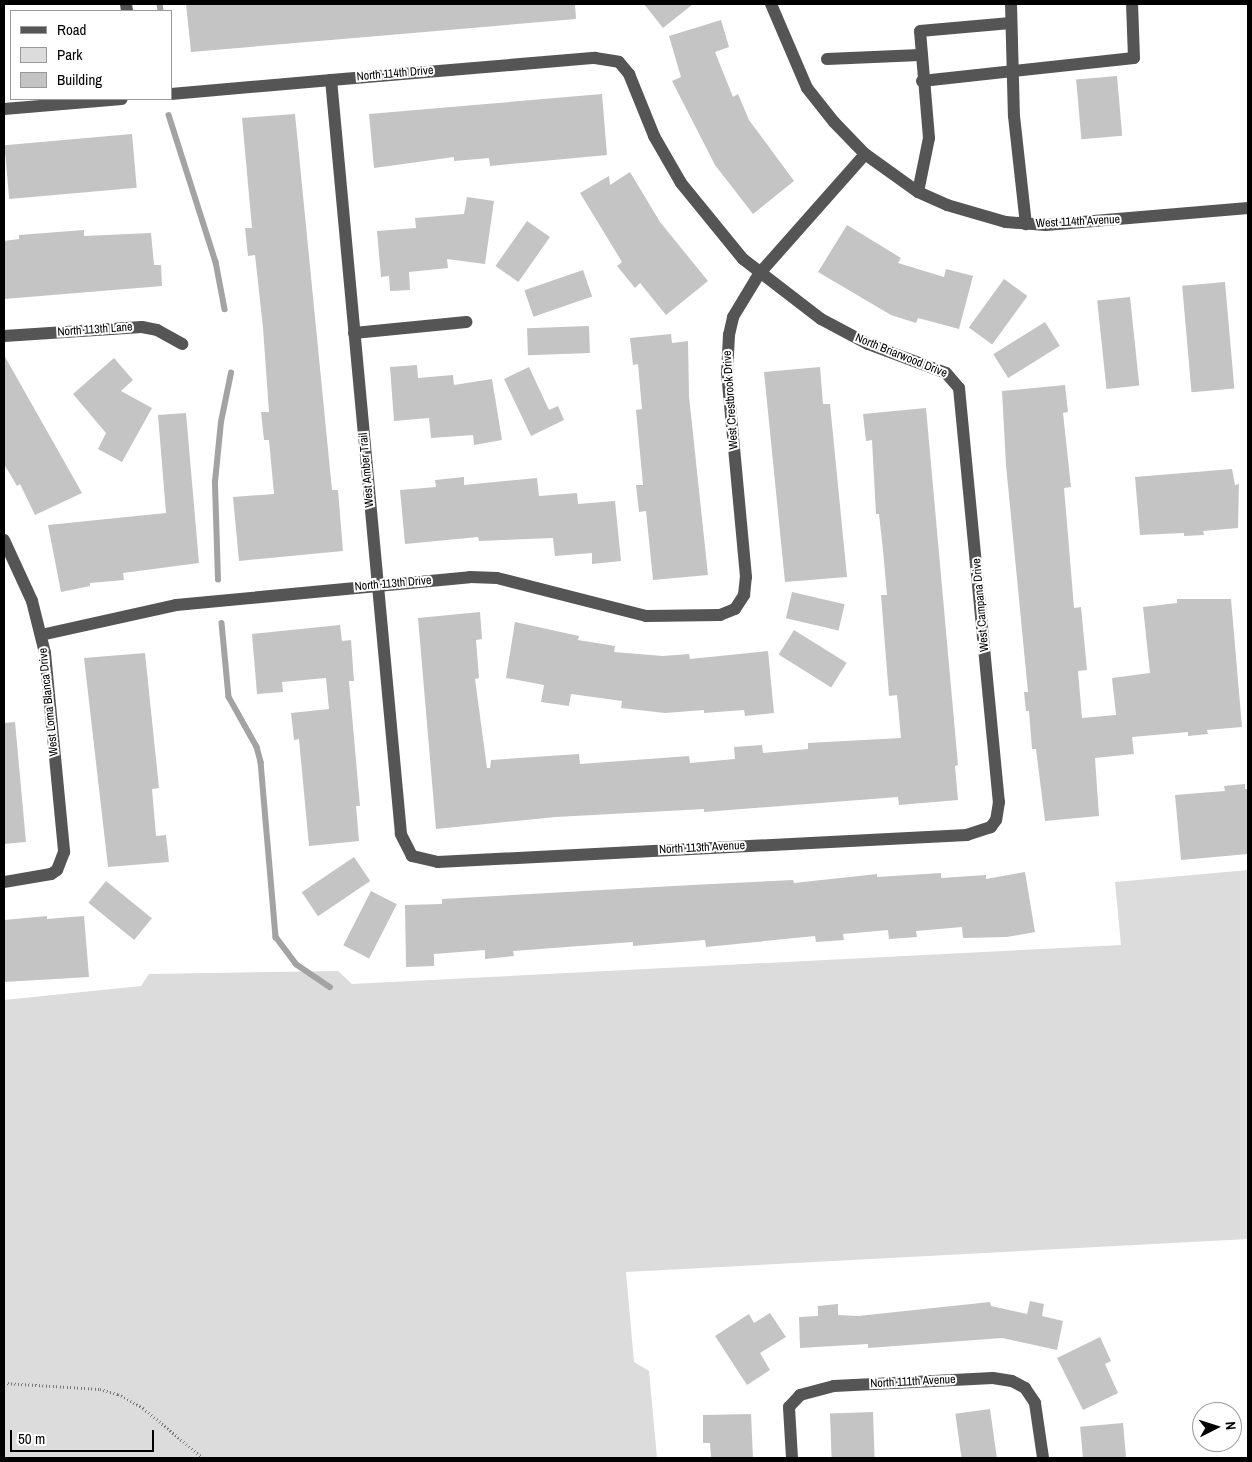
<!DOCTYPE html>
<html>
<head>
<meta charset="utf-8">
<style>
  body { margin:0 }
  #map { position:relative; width:1252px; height:1462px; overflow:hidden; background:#fff; font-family:"Archivo Narrow",sans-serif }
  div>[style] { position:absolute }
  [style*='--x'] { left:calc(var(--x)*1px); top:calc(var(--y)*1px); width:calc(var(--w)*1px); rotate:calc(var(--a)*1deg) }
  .green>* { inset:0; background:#dcdcdc }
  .stream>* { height:5.5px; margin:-2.75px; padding:0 2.75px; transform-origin:2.75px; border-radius:2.75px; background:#a3a3a3 }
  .building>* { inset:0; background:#c4c4c4; transform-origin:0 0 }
  .path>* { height:3px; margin-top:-1.5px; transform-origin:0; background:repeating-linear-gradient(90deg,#777 0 1px,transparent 0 3.5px) }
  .minor>* { height:12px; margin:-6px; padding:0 6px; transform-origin:6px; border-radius:6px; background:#555 }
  span { translate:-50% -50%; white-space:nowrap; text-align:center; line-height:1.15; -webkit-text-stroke:4px #fff; paint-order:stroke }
  .street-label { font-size:12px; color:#000 }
  .frame { position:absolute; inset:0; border:5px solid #000; pointer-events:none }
  .legend { position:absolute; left:10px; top:10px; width:162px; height:90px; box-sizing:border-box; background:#fff; border:1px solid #999; margin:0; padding:6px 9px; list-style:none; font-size:15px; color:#000 }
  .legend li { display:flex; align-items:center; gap:10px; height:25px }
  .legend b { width:25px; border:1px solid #999 }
  .north { position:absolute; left:1192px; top:1402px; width:50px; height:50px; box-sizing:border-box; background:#fff; border:1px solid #999; border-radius:50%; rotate:85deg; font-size:14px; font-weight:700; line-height:20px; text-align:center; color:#000 }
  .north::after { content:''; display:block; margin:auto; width:18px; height:22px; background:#000; clip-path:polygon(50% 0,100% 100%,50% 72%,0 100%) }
  .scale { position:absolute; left:10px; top:1430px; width:144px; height:22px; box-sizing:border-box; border:2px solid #000; border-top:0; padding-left:6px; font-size:15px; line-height:18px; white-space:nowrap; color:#000; -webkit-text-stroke:4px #fff; paint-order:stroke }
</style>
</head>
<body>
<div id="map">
  <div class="green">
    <i style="clip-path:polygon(1248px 870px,1248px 1239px,626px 1272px,634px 1362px,649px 1371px,657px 1458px,4px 1458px,4px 1000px,141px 986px,149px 974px,338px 971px,352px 984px,1121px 945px,1115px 882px)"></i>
  </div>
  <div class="stream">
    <i style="--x:160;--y:4;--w:7;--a:82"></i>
    <i style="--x:169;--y:115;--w:154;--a:72.3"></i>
    <i style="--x:216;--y:262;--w:48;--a:79.2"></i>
    <i style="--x:218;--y:580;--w:98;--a:-91.8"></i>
    <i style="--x:215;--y:482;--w:60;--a:-84.3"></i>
    <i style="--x:221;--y:422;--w:50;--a:-78.5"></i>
    <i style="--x:222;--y:623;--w:74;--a:84.6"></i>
    <i style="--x:229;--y:697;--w:57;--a:60.8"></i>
    <i style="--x:257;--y:747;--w:16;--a:75"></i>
    <i style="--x:261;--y:762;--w:176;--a:85.1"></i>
    <i style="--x:276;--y:937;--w:34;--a:53"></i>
    <i style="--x:296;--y:964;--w:41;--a:34.1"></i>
  </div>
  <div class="building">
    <i style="clip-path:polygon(186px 4px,575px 4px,576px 19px,191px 52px)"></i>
    <i style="clip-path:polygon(644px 4px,693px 4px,663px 28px)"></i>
    <i style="clip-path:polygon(721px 20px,729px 47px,715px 52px,733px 97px,738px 94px,749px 120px,794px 181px,753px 214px,715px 165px,672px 81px,681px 77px,669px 36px)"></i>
    <i style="left:1117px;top:76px;width:60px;height:41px;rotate:85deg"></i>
    <i style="clip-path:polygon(602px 94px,607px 155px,490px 166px,489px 158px,454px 161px,454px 157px,374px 168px,369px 114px)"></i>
    <i style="clip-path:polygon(295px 114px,332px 490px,338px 490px,343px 551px,239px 561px,233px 497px,274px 494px,269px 440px,264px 440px,261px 412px,269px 412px,263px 328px,255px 255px,248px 256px,245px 228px,252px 228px,242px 118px)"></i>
    <i style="left:132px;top:134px;width:54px;height:128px;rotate:85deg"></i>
    <i style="clip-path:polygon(630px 172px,660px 222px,708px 281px,666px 315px,640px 283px,635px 288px,617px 266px,622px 262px,580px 193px,609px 176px,610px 185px)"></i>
    <i style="clip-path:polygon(467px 197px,494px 201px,485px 264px,447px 259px,448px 268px,409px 272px,410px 290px,390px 291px,389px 276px,381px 277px,377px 231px,416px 228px,415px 218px,464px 214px)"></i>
    <i style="left:527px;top:221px;width:28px;height:55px;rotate:35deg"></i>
    <i style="clip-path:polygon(847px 225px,901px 258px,898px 263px,944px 277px,946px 269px,973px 276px,959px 329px,918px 318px,916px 323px,891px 315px,818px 272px)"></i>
    <i style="clip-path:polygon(84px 230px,84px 236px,151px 233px,154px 265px,161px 265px,162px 286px,4px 299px,4px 241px,19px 239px,19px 235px)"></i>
    <i style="left:583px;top:270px;width:28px;height:62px;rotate:71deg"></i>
    <i style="left:1004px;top:279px;width:29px;height:60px;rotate:36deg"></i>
    <i style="left:1225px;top:282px;width:107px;height:43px;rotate:85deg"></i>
    <i style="left:1130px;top:297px;width:89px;height:33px;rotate:84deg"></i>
    <i style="left:1045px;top:322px;width:28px;height:61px;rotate:58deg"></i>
    <i style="left:589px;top:326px;width:27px;height:62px;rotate:88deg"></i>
    <i style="clip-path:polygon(671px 334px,672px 343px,688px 341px,689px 396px,708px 575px,653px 580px,646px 511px,639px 512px,636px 485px,643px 485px,636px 410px,642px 409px,638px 364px,633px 365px,630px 338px)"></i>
    <i style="clip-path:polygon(4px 355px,82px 493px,35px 515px,20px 484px,17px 486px,4px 464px)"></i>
    <i style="clip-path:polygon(114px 358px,133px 380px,121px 391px,152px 408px,122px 462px,98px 449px,106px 433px,73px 394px)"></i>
    <i style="clip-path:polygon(417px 365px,418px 378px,453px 375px,454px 385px,492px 379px,502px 440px,474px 445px,473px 435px,431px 438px,429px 418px,394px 421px,390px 367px)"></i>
    <i style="clip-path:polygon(529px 367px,549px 410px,558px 406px,564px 420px,531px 436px,504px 379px)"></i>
    <i style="clip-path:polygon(820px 367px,823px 404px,830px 404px,847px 577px,785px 582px,764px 372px)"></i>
    <i style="clip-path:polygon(1065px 385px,1068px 412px,1063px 413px,1071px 487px,1064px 488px,1067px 523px,1074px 608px,1081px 607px,1087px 670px,1078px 671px,1082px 718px,1116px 715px,1112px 678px,1150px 673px,1143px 607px,1177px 603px,1177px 599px,1231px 599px,1242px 727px,1207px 730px,1208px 734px,1188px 736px,1188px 732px,1132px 737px,1134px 754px,1095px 758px,1099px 816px,1045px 821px,1036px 749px,1032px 749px,1029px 711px,1026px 711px,1024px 692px,1028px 692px,1006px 465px,1002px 391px)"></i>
    <i style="clip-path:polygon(926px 408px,958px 765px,955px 766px,958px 800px,899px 805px,898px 797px,704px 812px,704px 809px,556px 817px,436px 829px,418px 618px,480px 612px,482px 639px,476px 640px,479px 678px,475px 679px,487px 768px,490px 768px,491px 760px,579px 754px,580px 764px,689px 756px,690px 763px,735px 759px,734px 747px,762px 745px,763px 753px,808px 749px,808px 743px,901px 738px,897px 695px,889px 696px,881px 595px,887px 595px,883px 550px,879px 514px,876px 514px,872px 440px,866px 441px,863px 414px)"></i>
    <i style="clip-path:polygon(186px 413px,199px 563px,123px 573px,124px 580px,90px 583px,90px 586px,61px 592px,48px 525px,166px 513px,158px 415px)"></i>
    <i style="clip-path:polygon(1232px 469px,1235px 485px,1239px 484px,1238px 528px,1203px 531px,1204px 535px,1184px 536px,1184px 533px,1140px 535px,1135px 477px)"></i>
    <i style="clip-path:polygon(464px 477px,464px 485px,537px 478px,539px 496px,577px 493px,578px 504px,615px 501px,621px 561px,592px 564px,592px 553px,555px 556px,553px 538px,479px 541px,478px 537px,405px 544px,400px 490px,436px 487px,435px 480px)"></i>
    <i style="left:792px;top:592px;width:54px;height:27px;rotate:13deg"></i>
    <i style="clip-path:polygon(515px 622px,579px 636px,578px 640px,615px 646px,614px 652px,663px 656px,689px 654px,690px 659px,768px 651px,774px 713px,745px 716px,744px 710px,704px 713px,704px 710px,665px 713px,621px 708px,622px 701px,571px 694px,569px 706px,541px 702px,544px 685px,506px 678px)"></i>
    <i style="clip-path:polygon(340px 625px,342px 641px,351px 640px,354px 681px,349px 681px,360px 806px,356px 806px,359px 841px,309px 846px,299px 739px,294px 740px,291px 713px,329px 709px,326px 678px,282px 682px,283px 692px,257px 694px,252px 634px)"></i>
    <i style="left:794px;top:630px;width:62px;height:29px;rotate:32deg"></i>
    <i style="clip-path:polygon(145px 653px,159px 788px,152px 789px,156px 836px,166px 835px,169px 862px,108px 867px,84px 658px)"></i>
    <i style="clip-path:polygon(15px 722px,26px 842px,4px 844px,4px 723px)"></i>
    <i style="clip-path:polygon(1245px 784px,1245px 789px,1248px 789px,1248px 854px,1181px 860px,1175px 795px,1225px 791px,1224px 786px)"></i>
    <i style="left:354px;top:857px;width:29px;height:63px;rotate:56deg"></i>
    <i style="clip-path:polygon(1025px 872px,1035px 932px,1007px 937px,963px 938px,962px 927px,916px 931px,917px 937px,889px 939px,888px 930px,843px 934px,844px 940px,816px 942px,815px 936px,706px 947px,705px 940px,633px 946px,633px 942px,513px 951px,514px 956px,485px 959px,485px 950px,434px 954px,434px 966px,406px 967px,405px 905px,442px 904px,442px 899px,692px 885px,793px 880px,794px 883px,877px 874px,877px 877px,941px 873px,941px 878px,986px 875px,986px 879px)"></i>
    <i style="left:106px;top:881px;width:59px;height:28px;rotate:39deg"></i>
    <i style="left:371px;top:891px;width:29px;height:61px;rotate:27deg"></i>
    <i style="clip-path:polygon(47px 916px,47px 919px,84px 916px,89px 977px,4px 982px,4px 920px)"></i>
    <i style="clip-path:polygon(1030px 1301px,1044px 1304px,1042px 1316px,1063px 1321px,1057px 1350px,1002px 1338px,868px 1348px,868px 1344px,800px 1348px,799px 1317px,818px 1316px,818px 1306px,838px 1304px,838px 1315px,858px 1316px,990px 1302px,991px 1306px,1027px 1314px)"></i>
    <i style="clip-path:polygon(770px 1313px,786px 1337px,760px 1353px,770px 1370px,747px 1385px,715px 1336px,749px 1314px,754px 1323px)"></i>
    <i style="clip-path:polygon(1100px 1337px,1111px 1361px,1105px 1364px,1118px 1393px,1083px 1410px,1057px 1358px)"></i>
    <i style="left:990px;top:1409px;width:49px;height:35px;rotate:82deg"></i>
    <i style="left:873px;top:1412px;width:46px;height:43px;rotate:88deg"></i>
    <i style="clip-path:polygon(751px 1414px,753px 1458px,711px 1458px,710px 1443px,703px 1443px,703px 1415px)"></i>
    <i style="left:1123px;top:1423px;width:34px;height:43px;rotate:85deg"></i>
  </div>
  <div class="path">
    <i style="--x:4;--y:1383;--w:96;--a:3.6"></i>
    <i style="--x:100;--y:1389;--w:19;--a:16"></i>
    <i style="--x:118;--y:1394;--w:29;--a:29"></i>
    <i style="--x:143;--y:1408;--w:78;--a:39.8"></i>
  </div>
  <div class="minor">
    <i style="--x:126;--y:4;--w:7;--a:82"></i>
    <i style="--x:771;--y:4;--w:91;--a:66.8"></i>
    <i style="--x:807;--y:88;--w:43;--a:51.5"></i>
    <i style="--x:834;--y:122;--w:45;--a:45.9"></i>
    <i style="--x:865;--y:154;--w:65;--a:35.6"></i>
    <i style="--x:918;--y:192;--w:32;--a:24"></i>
    <i style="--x:947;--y:205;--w:61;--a:16.1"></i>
    <i style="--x:1006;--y:222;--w:40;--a:4.3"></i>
    <i style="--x:1046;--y:225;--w:203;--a:-4.8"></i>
    <i style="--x:1011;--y:4;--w:112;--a:88.5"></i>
    <i style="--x:1014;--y:116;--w:109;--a:83.7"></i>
    <i style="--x:827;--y:59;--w:93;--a:-2.5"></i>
    <i style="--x:922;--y:81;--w:213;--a:-6.2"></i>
    <i style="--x:1134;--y:58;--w:54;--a:-92.1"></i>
    <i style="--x:171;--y:94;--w:161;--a:-5"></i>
    <i style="--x:331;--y:80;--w:265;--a:-4.8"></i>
    <i style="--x:595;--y:58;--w:24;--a:9"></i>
    <i style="--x:619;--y:62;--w:16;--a:50"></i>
    <i style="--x:629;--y:74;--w:67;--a:68"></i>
    <i style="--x:654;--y:136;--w:54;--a:60.1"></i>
    <i style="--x:681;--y:183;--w:98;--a:50.8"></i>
    <i style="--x:743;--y:259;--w:98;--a:37.6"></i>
    <i style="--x:821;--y:319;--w:53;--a:28"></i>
    <i style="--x:868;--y:344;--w:83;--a:20.4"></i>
    <i style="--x:946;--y:373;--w:20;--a:49"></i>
    <i style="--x:959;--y:388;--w:416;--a:84.5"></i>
    <i style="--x:999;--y:802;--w:18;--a:99"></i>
    <i style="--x:996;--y:820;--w:9;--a:126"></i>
    <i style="--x:991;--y:827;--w:25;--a:162"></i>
    <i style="--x:967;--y:835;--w:530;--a:177.08"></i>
    <i style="--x:438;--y:862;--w:27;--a:-167"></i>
    <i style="--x:412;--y:856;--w:25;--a:-117"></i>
    <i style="--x:401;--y:834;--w:757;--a:-95.3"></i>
    <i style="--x:4;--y:109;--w:118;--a:-4.8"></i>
    <i style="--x:918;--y:192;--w:55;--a:-78.5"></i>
    <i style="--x:929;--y:138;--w:107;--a:-94.8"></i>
    <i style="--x:920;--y:31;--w:91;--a:-5"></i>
    <i style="--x:354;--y:333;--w:113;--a:-5.6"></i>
    <i style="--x:4;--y:336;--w:138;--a:-3.7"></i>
    <i style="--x:142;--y:327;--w:15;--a:11"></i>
    <i style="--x:157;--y:330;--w:29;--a:29"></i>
    <i style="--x:4;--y:540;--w:67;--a:65.3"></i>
    <i style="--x:32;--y:601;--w:54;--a:76"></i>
    <i style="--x:45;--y:653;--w:200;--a:84.5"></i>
    <i style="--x:64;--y:852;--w:19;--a:111"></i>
    <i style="--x:57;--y:870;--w:7;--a:146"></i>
    <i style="--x:51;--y:874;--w:48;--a:170.3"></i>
    <i style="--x:41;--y:635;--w:138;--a:-12.5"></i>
    <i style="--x:176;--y:605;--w:295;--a:-5.4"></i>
    <i style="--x:470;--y:577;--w:27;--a:2"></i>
    <i style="--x:497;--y:578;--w:154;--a:14.3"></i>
    <i style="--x:646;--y:616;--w:74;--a:-0.8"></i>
    <i style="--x:720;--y:615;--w:16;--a:-22"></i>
    <i style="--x:735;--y:609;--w:17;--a:-57"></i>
    <i style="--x:744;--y:595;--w:18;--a:-84"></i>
    <i style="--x:746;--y:577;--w:205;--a:-95.3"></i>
    <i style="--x:727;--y:373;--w:38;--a:-87"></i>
    <i style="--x:729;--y:335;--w:18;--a:-77"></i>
    <i style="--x:733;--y:317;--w:50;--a:-58.8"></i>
    <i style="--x:759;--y:274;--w:160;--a:-48.5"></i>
    <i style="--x:792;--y:1458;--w:51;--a:-93.4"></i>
    <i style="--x:789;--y:1407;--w:16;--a:-47"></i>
    <i style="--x:800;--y:1395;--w:35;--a:-15"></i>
    <i style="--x:834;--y:1386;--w:159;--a:-2.9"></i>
    <i style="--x:993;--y:1378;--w:19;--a:9"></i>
    <i style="--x:1012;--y:1381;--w:15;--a:28"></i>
    <i style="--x:1025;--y:1388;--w:18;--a:56"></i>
    <i style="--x:1035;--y:1403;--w:56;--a:81.7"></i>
  </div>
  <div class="street-label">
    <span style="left:395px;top:74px;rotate:-5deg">North 114th Drive</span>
    <span style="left:1078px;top:222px;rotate:-3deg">West 114th Avenue</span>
    <span style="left:95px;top:330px;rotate:-4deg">North 113th Lane</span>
    <span style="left:901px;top:356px;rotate:22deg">North Briarwood Drive</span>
    <span style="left:731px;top:400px;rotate:-94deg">West Crestbrook Drive</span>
    <span style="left:367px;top:470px;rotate:-95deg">West Amber Trail</span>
    <span style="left:393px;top:584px;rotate:-5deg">North 113th Drive</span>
    <span style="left:981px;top:605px;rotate:-95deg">West Campana Drive</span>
    <span style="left:49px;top:702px;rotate:-96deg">West Loma Blanca Drive</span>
    <span style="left:702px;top:848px;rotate:-3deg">North 113th Avenue</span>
    <span style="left:913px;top:1382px;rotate:-3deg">North 111th Avenue</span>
  </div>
  <div class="frame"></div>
  <ul class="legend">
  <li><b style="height:6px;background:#555"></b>Road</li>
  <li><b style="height:14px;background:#dcdcdc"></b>Park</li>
  <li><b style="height:14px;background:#c4c4c4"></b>Building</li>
  </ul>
  <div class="north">N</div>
  <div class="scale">50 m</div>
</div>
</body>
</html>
